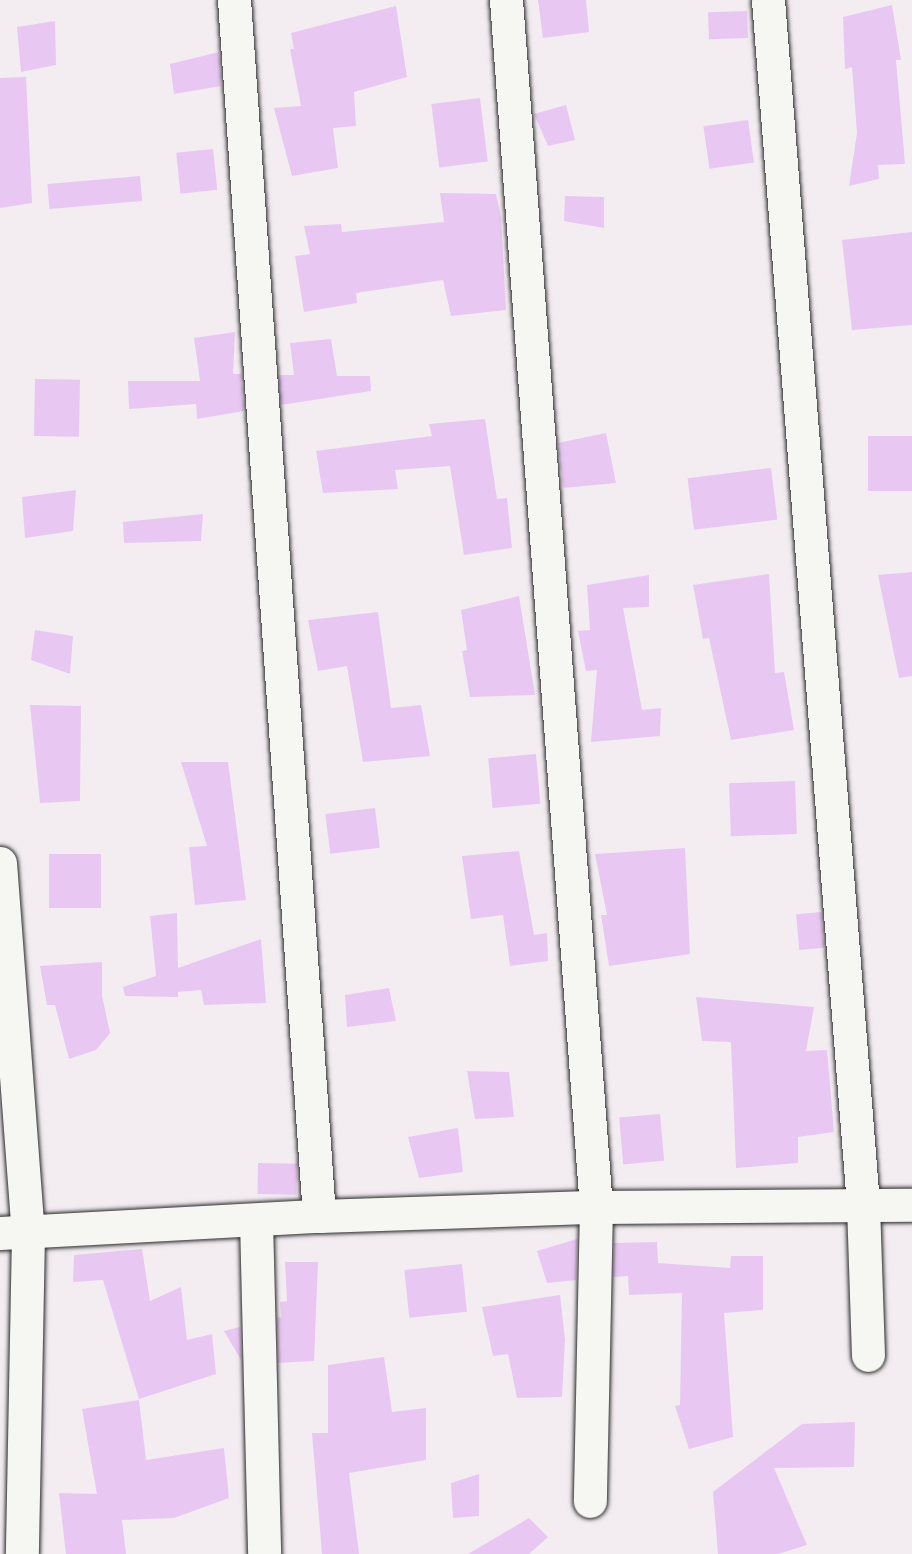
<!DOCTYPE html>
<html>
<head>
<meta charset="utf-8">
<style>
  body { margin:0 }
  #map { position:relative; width:912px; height:1554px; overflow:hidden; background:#f3edf2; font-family:"Playpen Sans",sans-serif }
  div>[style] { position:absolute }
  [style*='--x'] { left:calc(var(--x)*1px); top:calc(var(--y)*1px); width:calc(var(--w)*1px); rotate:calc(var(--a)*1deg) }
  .building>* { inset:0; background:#e9c7f3; transform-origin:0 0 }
  .roads { filter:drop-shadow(0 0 2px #2b2b2b) drop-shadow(0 0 2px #2b2b2b) }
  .street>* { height:33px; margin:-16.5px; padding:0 16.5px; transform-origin:16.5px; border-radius:16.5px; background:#f6f6f2 }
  span { translate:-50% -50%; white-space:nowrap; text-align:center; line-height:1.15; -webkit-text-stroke:5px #f6f6f2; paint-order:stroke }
</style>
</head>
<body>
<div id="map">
  <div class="building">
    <i style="clip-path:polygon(538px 0,586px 0,589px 32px,543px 38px)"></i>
    <i style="clip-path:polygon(892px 5px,901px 60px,896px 60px,905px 164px,878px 165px,879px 179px,849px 186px,857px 133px,852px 67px,845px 69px,843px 17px)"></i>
    <i style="clip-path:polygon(396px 6px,407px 77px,354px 92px,356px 126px,333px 128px,338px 168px,292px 176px,274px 108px,301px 106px,290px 49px,294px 49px,291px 33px)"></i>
    <i style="left:747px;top:11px;width:27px;height:39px;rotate:88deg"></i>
    <i style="clip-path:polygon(55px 21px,56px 65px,21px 72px,17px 27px)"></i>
    <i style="clip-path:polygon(219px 52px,221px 86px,174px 94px,170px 64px)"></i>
    <i style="clip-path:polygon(26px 77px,32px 203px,0 208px,0 78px)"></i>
    <i style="left:480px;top:98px;width:64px;height:49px;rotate:83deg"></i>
    <i style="clip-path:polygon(566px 105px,575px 140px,548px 146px,534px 114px)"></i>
    <i style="left:748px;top:120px;width:43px;height:45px;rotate:82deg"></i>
    <i style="left:213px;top:149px;width:41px;height:37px;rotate:84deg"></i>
    <i style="left:140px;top:176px;width:25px;height:93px;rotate:85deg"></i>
    <i style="clip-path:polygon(440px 193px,496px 194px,501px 217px,506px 310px,451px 316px,443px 280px,356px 293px,357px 303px,304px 312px,295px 256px,310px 254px,304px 226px,341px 224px,342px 232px,444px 222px)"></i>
    <i style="clip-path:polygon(565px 196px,604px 197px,604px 228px,564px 221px)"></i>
    <i style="clip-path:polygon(912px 232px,912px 325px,852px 330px,842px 240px)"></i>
    <i style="clip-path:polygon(235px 332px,233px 374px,241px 374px,244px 411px,197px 419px,196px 404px,129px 409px,128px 381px,200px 381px,194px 338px)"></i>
    <i style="clip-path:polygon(331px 339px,337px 376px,370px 376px,371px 391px,281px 405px,279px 375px,294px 375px,290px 343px)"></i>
    <i style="left:35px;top:379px;width:45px;height:57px;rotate:1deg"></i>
    <i style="clip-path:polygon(485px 419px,497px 499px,507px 498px,512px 548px,464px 555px,450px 466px,395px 470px,398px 489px,323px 493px,316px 451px,432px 436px,429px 424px)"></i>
    <i style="clip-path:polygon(606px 433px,616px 483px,563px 488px,558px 443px)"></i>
    <i style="left:912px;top:436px;width:55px;height:44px;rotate:90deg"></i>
    <i style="left:771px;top:468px;width:52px;height:84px;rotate:83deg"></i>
    <i style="clip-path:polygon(76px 490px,73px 531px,25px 538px,22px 497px)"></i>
    <i style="clip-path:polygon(203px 514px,201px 541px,124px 543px,123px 522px)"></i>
    <i style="clip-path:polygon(912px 572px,912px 676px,899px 678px,878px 575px)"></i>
    <i style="clip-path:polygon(769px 574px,775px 673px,784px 672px,794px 730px,731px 740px,709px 638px,703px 639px,693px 585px)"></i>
    <i style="clip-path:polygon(649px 575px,649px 607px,623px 608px,642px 710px,661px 708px,660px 736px,591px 742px,597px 670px,586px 671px,578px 631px,590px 630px,587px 585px)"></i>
    <i style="clip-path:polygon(519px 596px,535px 695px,470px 697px,462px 651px,467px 650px,461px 610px)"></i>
    <i style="clip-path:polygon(378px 612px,391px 708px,421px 705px,430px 756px,363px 762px,347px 666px,318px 671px,308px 620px)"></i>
    <i style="clip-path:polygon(35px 630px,73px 636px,70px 674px,31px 660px)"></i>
    <i style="clip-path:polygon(30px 705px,81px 706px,80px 801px,40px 803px)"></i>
    <i style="left:536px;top:754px;width:50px;height:48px;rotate:85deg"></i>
    <i style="clip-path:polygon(181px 762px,228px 762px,246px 900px,195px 905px,189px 847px,207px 846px)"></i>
    <i style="left:795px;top:781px;width:53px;height:66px;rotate:88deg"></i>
    <i style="left:375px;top:808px;width:40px;height:50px;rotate:83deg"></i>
    <i style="clip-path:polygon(685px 848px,690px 954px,609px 966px,601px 915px,607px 915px,595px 854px)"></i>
    <i style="clip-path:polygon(519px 851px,534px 935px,547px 933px,548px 961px,510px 966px,503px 915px,471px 919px,462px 856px)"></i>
    <i style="left:101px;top:854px;width:54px;height:52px;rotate:90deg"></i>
    <i style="left:821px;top:912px;width:36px;height:25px;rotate:85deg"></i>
    <i style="clip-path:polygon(177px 913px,178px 968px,261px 939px,266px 1003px,204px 1005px,201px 990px,178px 992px,178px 997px,125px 996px,123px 987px,156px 976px,150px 916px)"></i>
    <i style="clip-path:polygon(102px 962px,102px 996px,110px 1033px,96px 1050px,69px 1059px,55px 1005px,47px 1005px,40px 966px)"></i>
    <i style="clip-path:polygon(389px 988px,396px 1021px,347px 1027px,345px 995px)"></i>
    <i style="clip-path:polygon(696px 997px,814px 1007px,806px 1051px,827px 1050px,834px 1132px,798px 1137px,798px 1163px,736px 1168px,731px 1042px,702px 1041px)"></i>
    <i style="clip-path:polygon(467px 1071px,509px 1072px,514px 1117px,475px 1119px)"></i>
    <i style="left:660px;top:1114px;width:47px;height:41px;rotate:85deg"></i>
    <i style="clip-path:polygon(458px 1128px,463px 1172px,419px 1178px,408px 1137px)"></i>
    <i style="left:258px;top:1163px;width:39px;height:31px;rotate:1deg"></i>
    <i style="clip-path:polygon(577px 1239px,576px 1280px,547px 1283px,537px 1251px)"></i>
    <i style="clip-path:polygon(657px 1242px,658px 1263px,730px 1268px,731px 1256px,763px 1256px,763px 1310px,724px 1313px,733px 1437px,689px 1449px,675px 1406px,680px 1405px,682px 1293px,629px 1295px,628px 1276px,613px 1277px,614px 1243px)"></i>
    <i style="clip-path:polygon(142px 1249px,150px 1301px,181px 1287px,187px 1340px,212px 1334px,216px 1374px,139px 1399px,103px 1280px,73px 1282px,74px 1255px)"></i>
    <i style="clip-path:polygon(285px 1262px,318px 1262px,314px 1361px,278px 1363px,277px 1318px,281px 1317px,280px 1302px,287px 1301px)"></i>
    <i style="left:462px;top:1264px;width:48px;height:58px;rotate:84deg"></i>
    <i style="clip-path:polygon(560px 1295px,565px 1339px,562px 1397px,517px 1398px,508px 1354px,493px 1356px,482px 1307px)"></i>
    <i style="clip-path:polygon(240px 1327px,241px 1360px,224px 1331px)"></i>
    <i style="clip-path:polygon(384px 1357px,392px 1412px,426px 1408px,426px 1460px,349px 1473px,359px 1554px,322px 1554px,312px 1433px,328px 1433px,328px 1365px)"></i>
    <i style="clip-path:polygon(139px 1400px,146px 1460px,224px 1448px,229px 1498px,174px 1518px,122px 1520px,126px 1554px,66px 1554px,59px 1493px,97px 1494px,82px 1409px)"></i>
    <i style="clip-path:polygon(855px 1422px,854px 1467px,774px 1468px,807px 1545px,778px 1554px,718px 1554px,713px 1492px,802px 1424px)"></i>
    <i style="clip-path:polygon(479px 1474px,479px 1516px,453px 1518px,451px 1483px)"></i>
    <i style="clip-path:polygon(529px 1518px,548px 1537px,529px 1554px,468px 1554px)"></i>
  </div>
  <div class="roads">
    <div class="street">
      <i style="--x:234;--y:0;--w:1219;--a:86"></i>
      <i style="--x:506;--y:0;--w:1210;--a:85.74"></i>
      <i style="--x:596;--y:1207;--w:294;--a:91.2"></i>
      <i style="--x:768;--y:0;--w:1209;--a:85.49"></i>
      <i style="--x:863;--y:1205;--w:150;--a:88.1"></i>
      <i style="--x:0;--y:863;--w:372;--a:85.7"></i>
      <i style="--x:28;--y:1234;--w:320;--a:91.1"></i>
      <i style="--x:256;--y:1220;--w:333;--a:88.6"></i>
      <i style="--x:0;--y:1233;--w:319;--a:-3.1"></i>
      <i style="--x:319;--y:1216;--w:277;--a:-1.9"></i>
      <i style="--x:596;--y:1207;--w:316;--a:-0.4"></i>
    </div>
  </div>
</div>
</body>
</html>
